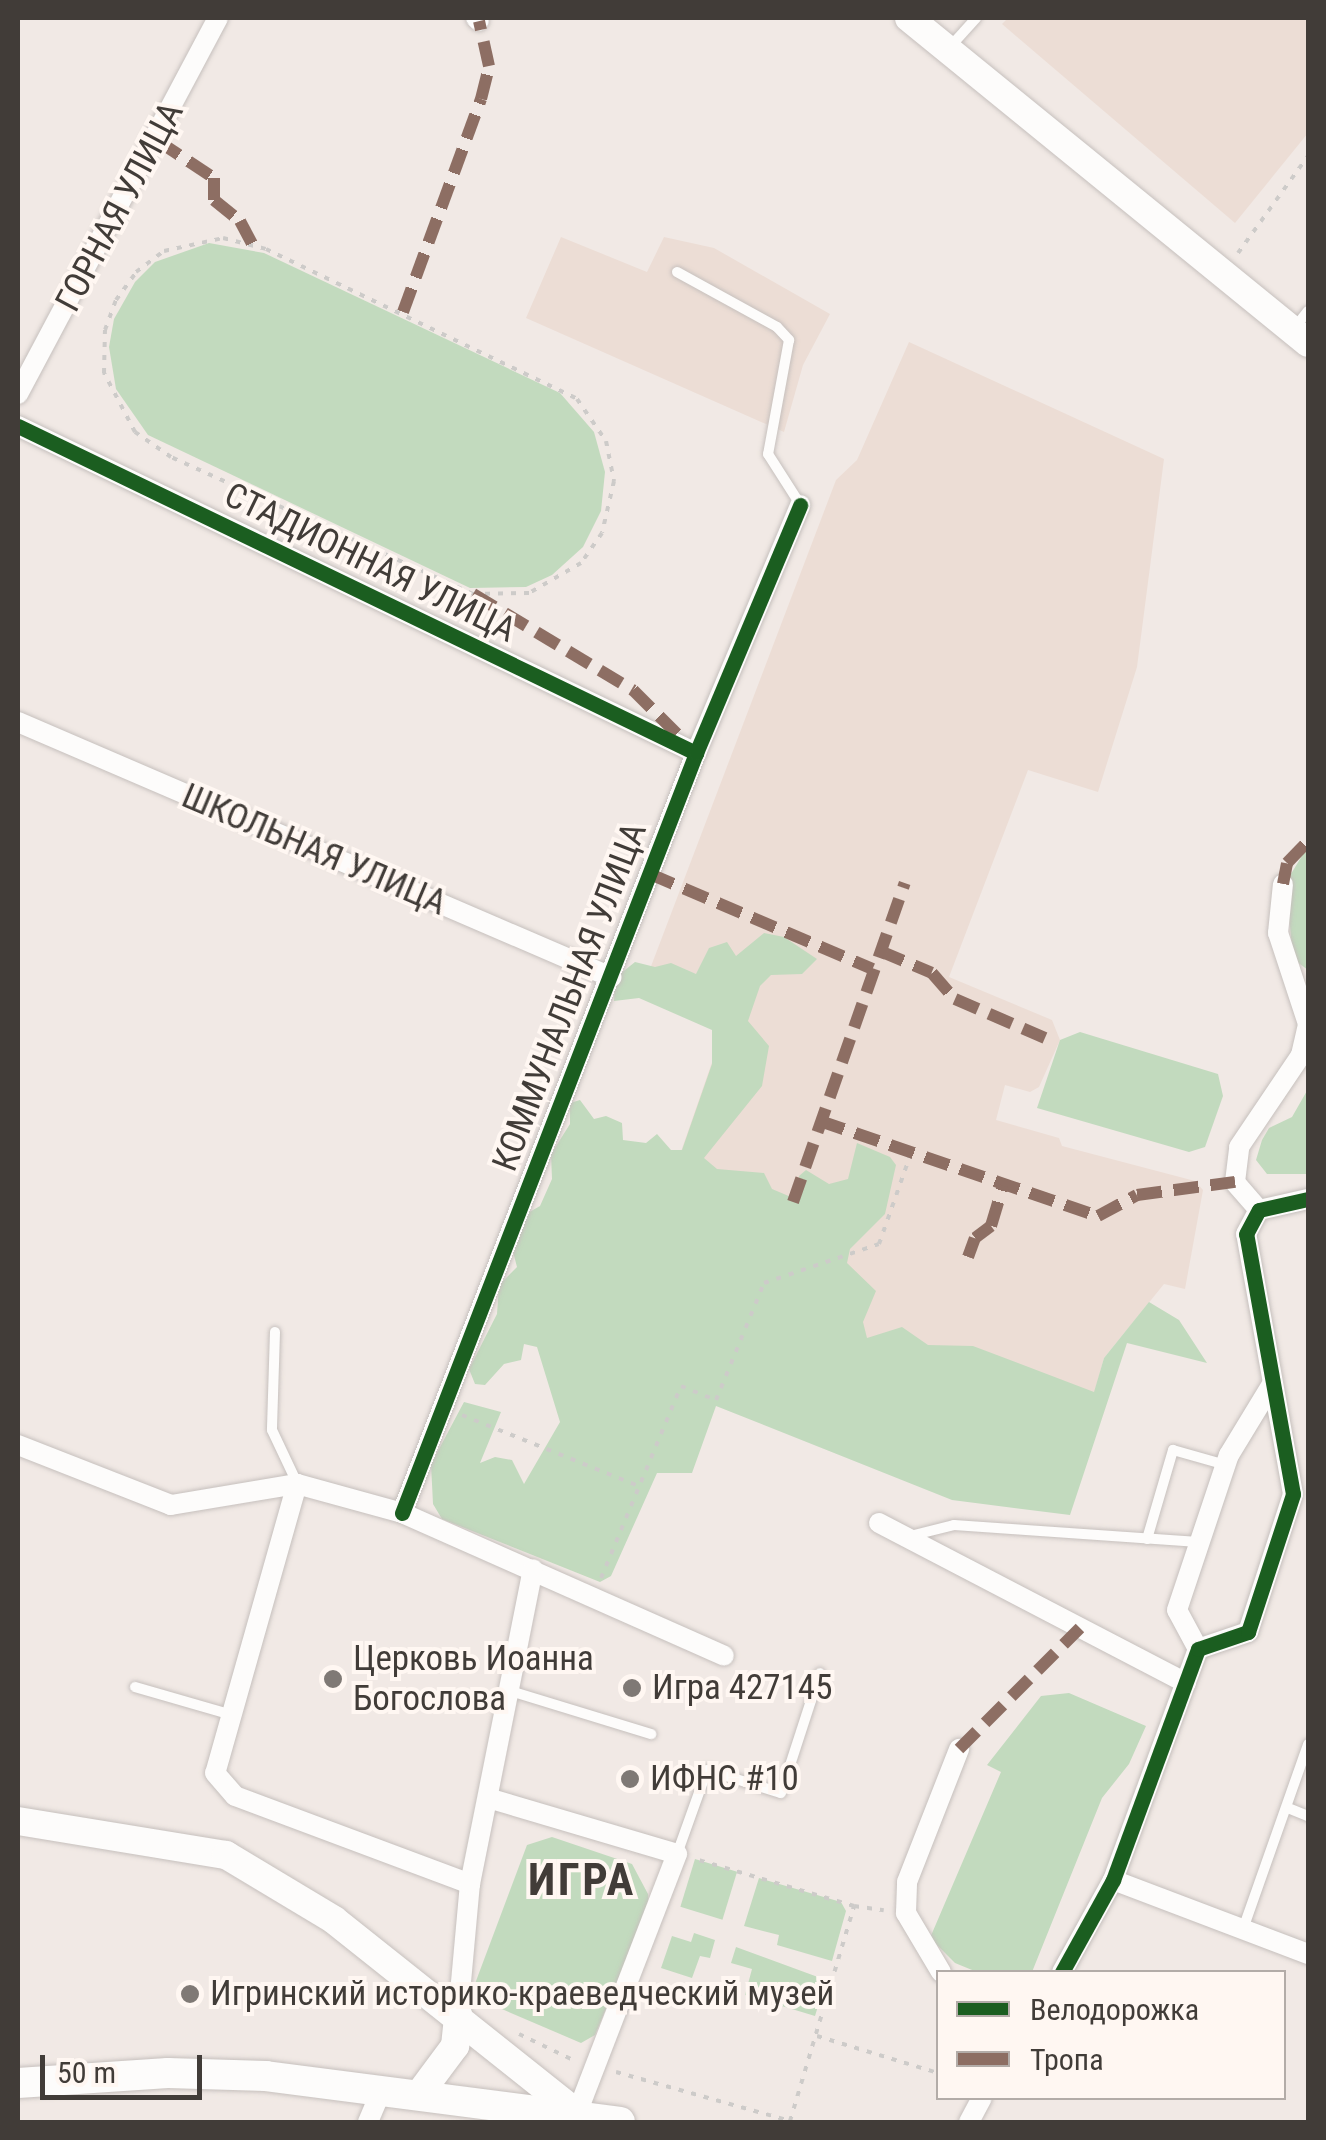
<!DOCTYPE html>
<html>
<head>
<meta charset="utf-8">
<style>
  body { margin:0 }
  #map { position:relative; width:1326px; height:2140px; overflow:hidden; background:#f1e9e5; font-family:"Roboto Condensed",sans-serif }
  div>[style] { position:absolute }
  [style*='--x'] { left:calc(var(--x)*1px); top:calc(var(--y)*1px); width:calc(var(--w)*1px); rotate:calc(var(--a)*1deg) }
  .built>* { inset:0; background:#ecddd5 }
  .green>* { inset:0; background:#c2dabe; transform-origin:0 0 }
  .path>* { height:4px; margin-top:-2px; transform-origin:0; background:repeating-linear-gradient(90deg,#cdcbc9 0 5px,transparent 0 13px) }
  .roads { filter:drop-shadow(0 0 2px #c6c0bd) drop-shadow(0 0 2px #c6c0bd) }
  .lane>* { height:10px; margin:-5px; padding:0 5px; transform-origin:5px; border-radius:5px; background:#fdfcfb }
  .street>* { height:20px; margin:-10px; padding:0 10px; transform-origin:10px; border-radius:10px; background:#fdfcfb }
  .secondary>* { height:28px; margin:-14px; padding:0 14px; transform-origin:14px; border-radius:14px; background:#fdfcfb }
  .primary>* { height:30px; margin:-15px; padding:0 15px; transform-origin:15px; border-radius:15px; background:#fdfcfb }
  .quiet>* { height:12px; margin-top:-6px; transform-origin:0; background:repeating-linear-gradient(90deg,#8d6e63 0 25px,transparent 0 37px) }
  .cycleway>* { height:15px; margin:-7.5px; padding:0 7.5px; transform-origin:7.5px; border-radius:7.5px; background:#1b5e20 }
  .dots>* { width:28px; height:28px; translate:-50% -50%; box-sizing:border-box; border:5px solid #fff7f2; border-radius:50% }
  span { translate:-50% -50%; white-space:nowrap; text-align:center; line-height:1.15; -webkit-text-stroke:8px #fff7f2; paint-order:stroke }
  .street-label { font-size:35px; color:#413c38 }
  .poi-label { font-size:35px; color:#413c38 }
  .left { translate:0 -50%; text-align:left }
  .district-label { font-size:45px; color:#413c38; font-weight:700; letter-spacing:2.5px }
  .frame { position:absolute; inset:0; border:20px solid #413c38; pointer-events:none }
  .legend { position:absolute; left:936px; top:1970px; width:350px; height:130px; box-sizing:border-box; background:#fff7f2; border:2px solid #b3aca8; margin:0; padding:12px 18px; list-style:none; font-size:30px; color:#413c38 }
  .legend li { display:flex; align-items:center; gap:20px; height:50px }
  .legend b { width:50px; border:2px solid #b3aca8 }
  .scale { position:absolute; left:40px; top:2055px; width:162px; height:45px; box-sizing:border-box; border:5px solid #413c38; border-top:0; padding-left:12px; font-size:30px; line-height:35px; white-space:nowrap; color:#413c38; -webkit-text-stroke:8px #fff7f2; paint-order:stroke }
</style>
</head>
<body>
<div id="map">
  <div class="built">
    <i style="clip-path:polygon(1008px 18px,1308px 18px,1308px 133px,1235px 223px,1002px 24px)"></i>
    <i style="clip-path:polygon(561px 237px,647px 272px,664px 237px,714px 248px,830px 314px,803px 365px,784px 432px,526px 318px)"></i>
    <i style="clip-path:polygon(909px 342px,1164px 459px,1137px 667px,1098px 792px,1028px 770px,949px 977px,1052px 1020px,1060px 1040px,1039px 1087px,1030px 1092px,1005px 1085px,996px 1120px,1059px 1138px,1062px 1146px,1195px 1181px,1203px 1190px,1185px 1289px,1164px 1284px,1104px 1358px,1061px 1513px,967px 1467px,677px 1163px,726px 1022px,642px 990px,836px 480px,857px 460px)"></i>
  </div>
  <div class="green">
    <i style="clip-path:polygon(209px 243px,264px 253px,560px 393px,594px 432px,605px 472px,601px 511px,583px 547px,552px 575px,526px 587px,470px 588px,148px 435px,116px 389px,109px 347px,114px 319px,135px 282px,155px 262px)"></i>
    <i style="clip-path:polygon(1308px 846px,1308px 970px,1293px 959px,1286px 882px)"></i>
    <i style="clip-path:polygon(764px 933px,784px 937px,817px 959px,802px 974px,771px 975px,760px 986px,748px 1021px,769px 1046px,762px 1086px,704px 1158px,717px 1169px,764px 1173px,772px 1189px,791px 1197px,802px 1194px,799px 1176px,806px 1170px,829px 1184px,848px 1179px,857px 1143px,890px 1157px,896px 1165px,885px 1214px,850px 1249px,847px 1263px,876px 1291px,863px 1322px,867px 1338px,902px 1327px,928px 1345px,973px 1346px,1094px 1392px,1104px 1358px,1149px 1302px,1179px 1320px,1207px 1363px,1127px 1343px,1070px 1515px,952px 1500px,716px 1406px,692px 1473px,657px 1473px,611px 1576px,600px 1582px,442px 1519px,433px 1504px,431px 1464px,464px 1402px,501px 1412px,480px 1463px,495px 1457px,512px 1460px,524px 1484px,560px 1422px,537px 1347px,524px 1344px,521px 1360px,504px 1364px,485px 1385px,475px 1384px,469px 1369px,497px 1314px,499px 1285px,517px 1267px,512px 1248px,526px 1214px,540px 1206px,552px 1179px,551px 1154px,570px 1124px,570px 1103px,580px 1100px,594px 1119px,606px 1116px,622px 1123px,623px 1140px,646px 1143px,657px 1134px,671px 1150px,682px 1150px,712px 1064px,712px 1030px,639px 998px,614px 1001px,615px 978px,635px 962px,655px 967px,671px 963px,696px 974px,709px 948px,727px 942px,736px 956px)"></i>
    <i style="clip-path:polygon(1080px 1032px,1218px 1074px,1223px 1096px,1205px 1147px,1189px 1152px,1037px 1108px,1060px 1040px)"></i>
    <i style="clip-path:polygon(1308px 1089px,1308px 1174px,1267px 1174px,1256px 1160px,1262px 1140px,1269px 1128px,1292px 1117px)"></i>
    <i style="clip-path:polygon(1069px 1693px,1146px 1726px,1129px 1764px,1102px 1798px,1032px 1972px,977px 1972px,955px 1963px,930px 1938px,1001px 1772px,987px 1765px,1041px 1696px)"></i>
    <i style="clip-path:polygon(552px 1837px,632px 1864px,648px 1894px,649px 1906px,595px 2035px,581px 2043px,483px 2001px,473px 1989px,527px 1845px)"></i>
    <i style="left:695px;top:1859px;width:44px;height:50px;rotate:17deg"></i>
    <i style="clip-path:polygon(759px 1878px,841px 1902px,846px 1911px,832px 1961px,777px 1945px,779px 1935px,744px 1926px)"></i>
    <i style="clip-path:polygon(694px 1933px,715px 1940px,710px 1958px,700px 1956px,692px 1978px,661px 1968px,672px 1936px,691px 1942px)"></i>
    <i style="clip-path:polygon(736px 1947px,826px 1980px,815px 2016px,745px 1995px,752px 1969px,731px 1963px)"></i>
  </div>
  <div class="path">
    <i style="--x:223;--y:238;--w:44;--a:14.3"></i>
    <i style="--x:266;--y:249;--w:345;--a:25.7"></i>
    <i style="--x:577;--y:399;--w:51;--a:55.4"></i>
    <i style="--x:606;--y:441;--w:41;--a:78.7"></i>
    <i style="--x:614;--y:481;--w:53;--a:103"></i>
    <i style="--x:602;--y:533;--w:37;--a:125"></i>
    <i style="--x:581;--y:563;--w:60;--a:150"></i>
    <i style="--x:529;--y:593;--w:56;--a:179"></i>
    <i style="--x:473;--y:594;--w:332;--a:-155.6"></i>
    <i style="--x:171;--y:457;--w:44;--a:-145.2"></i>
    <i style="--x:135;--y:432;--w:67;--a:-117.7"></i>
    <i style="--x:104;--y:373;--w:43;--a:-88.7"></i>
    <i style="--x:105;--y:330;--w:32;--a:-70"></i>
    <i style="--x:116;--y:300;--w:34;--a:-54"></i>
    <i style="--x:136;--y:272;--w:35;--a:-37"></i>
    <i style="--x:164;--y:251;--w:60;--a:-12.4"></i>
    <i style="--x:1238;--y:253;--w:120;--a:-54.2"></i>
    <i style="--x:462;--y:1415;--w:191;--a:21.9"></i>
    <i style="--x:601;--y:1578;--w:208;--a:-67.4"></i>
    <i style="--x:681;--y:1386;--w:38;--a:22"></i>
    <i style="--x:716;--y:1400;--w:126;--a:-67.7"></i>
    <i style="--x:764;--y:1283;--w:121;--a:-18.7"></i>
    <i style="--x:879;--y:1244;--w:96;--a:-70.6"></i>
    <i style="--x:854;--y:1906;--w:30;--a:8"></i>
    <i style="--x:519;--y:2034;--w:60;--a:25.7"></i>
    <i style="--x:817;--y:2036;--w:127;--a:17"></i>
    <i style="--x:616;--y:2072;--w:181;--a:15.7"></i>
    <i style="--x:790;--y:2121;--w:224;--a:-73.4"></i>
    <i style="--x:854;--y:1906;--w:166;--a:-163.5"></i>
  </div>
  <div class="roads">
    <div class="lane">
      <i style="--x:950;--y:47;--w:39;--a:-48"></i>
      <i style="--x:677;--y:272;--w:114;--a:28.8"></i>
      <i style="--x:777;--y:327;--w:18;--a:47"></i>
      <i style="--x:789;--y:340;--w:116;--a:100.4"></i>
      <i style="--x:768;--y:454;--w:59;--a:57.4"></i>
      <i style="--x:1293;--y:330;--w:24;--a:-52"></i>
      <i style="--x:275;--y:1332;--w:98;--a:91.8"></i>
      <i style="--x:272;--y:1430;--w:59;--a:64.7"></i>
      <i style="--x:910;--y:1536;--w:45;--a:-14"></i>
      <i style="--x:954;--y:1525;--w:245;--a:4"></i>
      <i style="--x:1147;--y:1539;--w:93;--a:-73.7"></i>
      <i style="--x:1173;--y:1450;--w:55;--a:15.8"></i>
      <i style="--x:135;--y:1687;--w:101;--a:16.1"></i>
      <i style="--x:507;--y:1690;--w:151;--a:17"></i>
      <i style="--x:1288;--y:1808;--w:22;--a:22"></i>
      <i style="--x:677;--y:1854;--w:89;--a:-70.3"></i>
      <i style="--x:707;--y:1770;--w:77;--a:17.3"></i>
      <i style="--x:781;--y:1793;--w:126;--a:-72"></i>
      <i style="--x:1243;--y:1929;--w:196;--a:-70.6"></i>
    </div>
    <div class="street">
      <i style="--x:476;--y:18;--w:4;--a:45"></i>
      <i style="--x:18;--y:394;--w:426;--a:-62"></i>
      <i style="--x:18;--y:426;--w:753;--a:25.75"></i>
      <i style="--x:18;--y:722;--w:646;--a:23.27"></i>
      <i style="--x:1259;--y:1210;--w:37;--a:-131"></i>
      <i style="--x:1235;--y:1182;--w:35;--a:-83"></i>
      <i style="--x:1239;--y:1147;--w:111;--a:-56"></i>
      <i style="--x:1301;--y:1055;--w:32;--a:-77"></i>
      <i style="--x:1308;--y:1024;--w:96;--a:-108.2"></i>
      <i style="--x:1278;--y:933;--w:49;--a:-84.2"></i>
      <i style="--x:18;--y:1445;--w:164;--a:21.4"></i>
      <i style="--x:171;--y:1505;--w:128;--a:-9.5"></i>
      <i style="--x:297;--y:1484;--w:109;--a:15.4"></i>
      <i style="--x:402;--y:1513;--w:352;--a:23.9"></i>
      <i style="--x:297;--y:1484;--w:300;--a:105.8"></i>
      <i style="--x:215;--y:1773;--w:30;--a:49"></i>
      <i style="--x:235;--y:1796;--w:251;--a:20.5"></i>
      <i style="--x:402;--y:1513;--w:815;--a:-68.85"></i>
      <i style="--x:696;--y:753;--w:269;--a:-67.2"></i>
      <i style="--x:879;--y:1523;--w:346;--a:27.5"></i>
      <i style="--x:1198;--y:1649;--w:44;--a:-118.3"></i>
      <i style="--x:1177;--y:1610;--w:163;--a:-71.5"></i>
      <i style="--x:1229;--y:1455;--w:81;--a:-58.7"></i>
      <i style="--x:488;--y:1798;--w:197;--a:16.5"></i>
      <i style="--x:677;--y:1854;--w:278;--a:111.1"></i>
      <i style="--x:1113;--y:1880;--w:209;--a:20.8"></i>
      <i style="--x:941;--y:1972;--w:69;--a:-120.7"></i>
      <i style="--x:906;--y:1913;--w:31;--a:-88"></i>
      <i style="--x:907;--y:1882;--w:143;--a:-68.6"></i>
      <i style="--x:1062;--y:1972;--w:105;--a:-61"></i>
      <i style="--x:1113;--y:1880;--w:246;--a:-69.8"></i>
      <i style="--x:1198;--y:1649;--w:53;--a:-18.8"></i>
      <i style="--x:1248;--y:1632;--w:145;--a:-71.9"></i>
      <i style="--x:1293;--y:1494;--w:264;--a:-100.2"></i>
      <i style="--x:1246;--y:1234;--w:27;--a:-62"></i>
      <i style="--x:1259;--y:1210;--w:50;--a:-12.7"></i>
      <i style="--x:458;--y:2015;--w:132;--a:-84.8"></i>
      <i style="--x:470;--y:1884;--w:321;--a:-78.7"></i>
      <i style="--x:368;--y:2122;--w:36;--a:-67"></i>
      <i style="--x:969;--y:2122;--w:27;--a:-62"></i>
    </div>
    <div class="secondary">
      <i style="--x:909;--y:18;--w:515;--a:39.16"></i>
      <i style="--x:18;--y:1821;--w:211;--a:9.3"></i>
      <i style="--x:226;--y:1855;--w:126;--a:31"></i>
      <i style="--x:334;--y:1920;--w:310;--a:38.5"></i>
      <i style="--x:420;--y:2093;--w:59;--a:-53.3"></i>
      <i style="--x:455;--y:2046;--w:31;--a:-84"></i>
    </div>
    <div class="primary">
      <i style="--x:18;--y:2083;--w:150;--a:-3.8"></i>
      <i style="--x:168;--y:2073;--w:98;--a:1.8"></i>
      <i style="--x:266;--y:2076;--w:357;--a:7.4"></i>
    </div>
  </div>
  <div class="quiet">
    <i style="--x:158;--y:141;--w:67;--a:33.5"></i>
    <i style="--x:214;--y:178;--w:22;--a:90"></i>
    <i style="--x:214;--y:200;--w:33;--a:39"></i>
    <i style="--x:240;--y:221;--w:26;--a:62"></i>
    <i style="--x:403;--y:312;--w:227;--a:-69.9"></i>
    <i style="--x:481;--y:99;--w:34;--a:-76"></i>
    <i style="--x:489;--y:66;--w:46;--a:-102.5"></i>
    <i style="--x:473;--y:594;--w:187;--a:31"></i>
    <i style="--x:633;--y:690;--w:68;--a:45"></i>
    <i style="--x:650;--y:874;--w:242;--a:23.1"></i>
    <i style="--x:1283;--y:884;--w:21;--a:-79"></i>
    <i style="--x:1287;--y:863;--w:30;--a:-46"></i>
    <i style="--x:880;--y:951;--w:56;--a:22.9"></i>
    <i style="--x:932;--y:973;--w:35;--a:49"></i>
    <i style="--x:955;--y:999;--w:98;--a:23.4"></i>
    <i style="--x:820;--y:1121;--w:294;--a:18.9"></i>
    <i style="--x:1098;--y:1216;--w:44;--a:-28.3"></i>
    <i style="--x:1137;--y:1195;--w:99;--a:-7.6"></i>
    <i style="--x:793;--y:1202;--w:338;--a:-70.7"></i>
    <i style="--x:968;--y:1257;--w:20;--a:-70"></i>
    <i style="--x:975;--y:1238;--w:20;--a:-37"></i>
    <i style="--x:991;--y:1226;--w:42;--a:-73.3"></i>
    <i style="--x:959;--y:1749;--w:171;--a:-45"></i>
  </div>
  <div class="cycleway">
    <i style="--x:18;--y:426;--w:753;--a:25.75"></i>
    <i style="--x:402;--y:1513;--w:815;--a:-68.85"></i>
    <i style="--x:696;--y:753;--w:269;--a:-67.2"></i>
    <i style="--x:1062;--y:1972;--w:105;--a:-61"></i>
    <i style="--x:1113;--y:1880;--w:246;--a:-69.8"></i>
    <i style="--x:1198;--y:1649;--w:53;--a:-18.8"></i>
    <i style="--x:1248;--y:1632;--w:145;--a:-71.9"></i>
    <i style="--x:1293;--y:1494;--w:264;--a:-100.2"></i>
    <i style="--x:1246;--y:1234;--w:27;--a:-62"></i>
    <i style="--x:1259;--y:1210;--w:50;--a:-12.7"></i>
  </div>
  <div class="dots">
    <i style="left:333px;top:1679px;background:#7f7975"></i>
    <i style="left:632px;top:1688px;background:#7f7975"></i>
    <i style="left:630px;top:1779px;background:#7f7975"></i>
    <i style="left:190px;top:1994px;background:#7f7975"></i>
  </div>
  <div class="street-label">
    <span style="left:120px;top:207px;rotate:-62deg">ГОРНАЯ УЛИЦА</span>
    <span style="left:370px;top:563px;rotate:26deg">СТАДИОННАЯ УЛИЦА</span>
    <span style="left:314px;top:850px;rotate:23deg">ШКОЛЬНАЯ УЛИЦА</span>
    <span style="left:570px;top:997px;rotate:-69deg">КОММУНАЛЬНАЯ УЛИЦА</span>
  </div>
  <div class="poi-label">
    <span class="left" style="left:353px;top:1679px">Церковь Иоанна<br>Богослова</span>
    <span class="left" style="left:652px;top:1688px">Игра 427145</span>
    <span class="left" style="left:650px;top:1779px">ИФНС #10</span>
    <span class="left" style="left:210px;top:1994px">Игринский историко-краеведческий музей</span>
  </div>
  <div class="district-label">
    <span style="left:582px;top:1880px">ИГРА</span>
  </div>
  <div class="frame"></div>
  <ul class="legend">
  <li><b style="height:12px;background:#1b5e20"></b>Велодорожка</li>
  <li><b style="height:12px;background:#8d6e63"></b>Тропа</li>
  </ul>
  <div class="scale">50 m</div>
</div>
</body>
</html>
